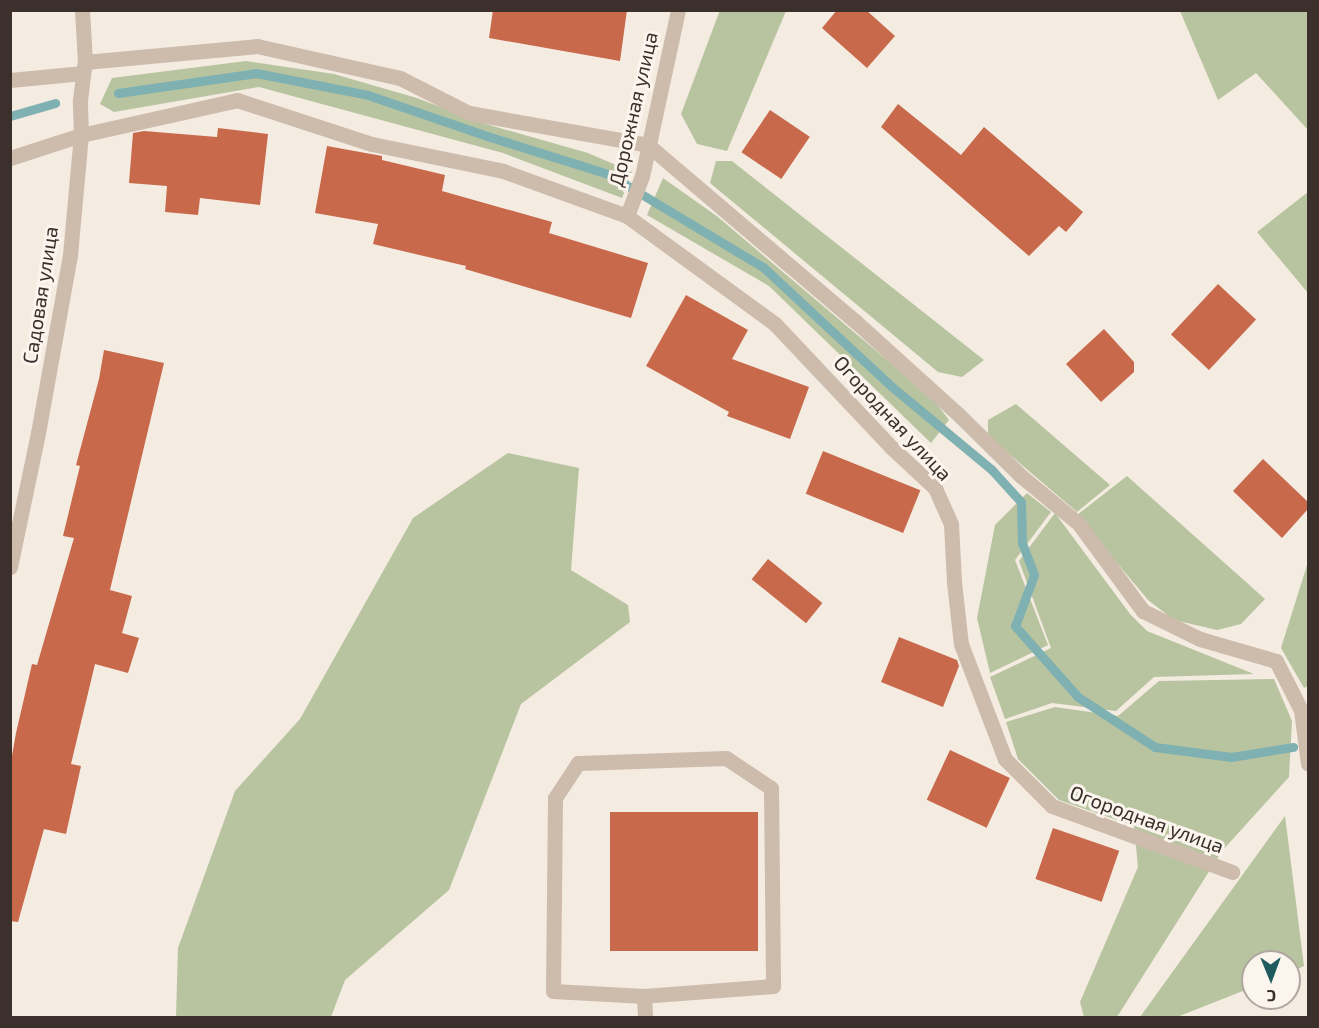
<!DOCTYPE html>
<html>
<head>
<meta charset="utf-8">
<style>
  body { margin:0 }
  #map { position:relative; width:1319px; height:1028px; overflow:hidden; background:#f4ebe1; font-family:"Exo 2",sans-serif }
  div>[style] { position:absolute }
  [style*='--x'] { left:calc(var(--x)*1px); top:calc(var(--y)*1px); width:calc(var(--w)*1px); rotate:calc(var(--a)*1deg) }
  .green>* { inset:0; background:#b8c4a0 }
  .stream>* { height:9px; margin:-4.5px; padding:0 4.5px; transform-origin:4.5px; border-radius:4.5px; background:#7fb0b2 }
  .building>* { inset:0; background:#c8694b; transform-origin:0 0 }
  .service>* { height:15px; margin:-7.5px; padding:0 7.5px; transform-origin:7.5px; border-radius:7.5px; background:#cdbbac }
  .minor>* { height:15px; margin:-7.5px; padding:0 7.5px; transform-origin:7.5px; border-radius:7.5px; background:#cdbbac }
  span { translate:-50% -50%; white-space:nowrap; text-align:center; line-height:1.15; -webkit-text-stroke:6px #fbf5ee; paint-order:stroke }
  .street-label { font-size:20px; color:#3b302b }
  .frame { position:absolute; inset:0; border:12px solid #3b302b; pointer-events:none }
  .north { position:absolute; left:1241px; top:950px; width:60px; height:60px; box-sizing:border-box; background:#fbf5ee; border:2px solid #aea6a0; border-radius:50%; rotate:179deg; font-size:16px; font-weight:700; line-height:24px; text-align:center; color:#3b302b }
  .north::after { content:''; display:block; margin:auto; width:21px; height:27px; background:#1f5a5e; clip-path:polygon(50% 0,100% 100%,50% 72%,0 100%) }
</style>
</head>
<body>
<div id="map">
  <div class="green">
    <i style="clip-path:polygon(720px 10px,786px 11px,727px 151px,697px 144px,681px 114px)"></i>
    <i style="clip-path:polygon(1180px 11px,1308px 11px,1308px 130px,1256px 73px,1218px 100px)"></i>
    <i style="clip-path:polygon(246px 61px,334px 74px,417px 98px,482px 123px,588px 153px,632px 172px,622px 198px,503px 153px,259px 87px,114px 112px,100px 104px,112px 78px)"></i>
    <i style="clip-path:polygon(716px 161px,732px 161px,984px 360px,962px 377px,938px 372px,710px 183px)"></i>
    <i style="clip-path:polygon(663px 178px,718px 217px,932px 398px,949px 420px,931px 443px,769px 286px,647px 215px)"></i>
    <i style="clip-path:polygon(1308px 192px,1308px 293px,1257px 232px)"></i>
    <i style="clip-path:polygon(1016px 404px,1110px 485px,1077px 512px,988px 436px,988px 420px)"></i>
    <i style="clip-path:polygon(508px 453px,579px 468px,571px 570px,628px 605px,630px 622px,521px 704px,449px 890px,345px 980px,331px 1017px,176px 1017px,178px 948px,235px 791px,300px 719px,413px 518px)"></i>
    <i style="clip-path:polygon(1127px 476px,1265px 599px,1241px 624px,1217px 630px,1174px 620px,1148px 600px,1077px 515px)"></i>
    <i style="clip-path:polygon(1027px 493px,1051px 512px,1015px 560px,1048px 645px,990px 673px,977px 618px,995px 525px)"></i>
    <i style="clip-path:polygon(1055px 513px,1130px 614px,1147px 631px,1254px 674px,1154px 677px,1116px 711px,1052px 703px,1005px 719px,990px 677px,1051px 648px,1019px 561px)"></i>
    <i style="clip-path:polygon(1308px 562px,1308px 686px,1304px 688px,1281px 648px)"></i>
    <i style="clip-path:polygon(1274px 679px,1292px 721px,1289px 777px,1222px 851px,1117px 1017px,1084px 1017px,1080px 1002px,1138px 867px,1134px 826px,1059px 800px,1018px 759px,1006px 722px,1055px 707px,1118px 716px,1159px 681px)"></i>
    <i style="clip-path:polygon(1285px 816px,1304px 966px,1289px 973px,1289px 962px,1253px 962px,1253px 987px,1177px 1017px,1140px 1017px)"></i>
  </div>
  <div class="stream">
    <i style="--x:118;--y:93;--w:139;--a:-8.2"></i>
    <i style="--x:256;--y:73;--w:114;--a:11.1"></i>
    <i style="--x:368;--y:95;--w:126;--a:19"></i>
    <i style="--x:487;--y:136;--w:127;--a:17.4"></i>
    <i style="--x:608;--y:174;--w:181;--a:31"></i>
    <i style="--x:763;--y:267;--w:175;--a:42.9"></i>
    <i style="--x:891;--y:386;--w:131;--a:39.7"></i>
    <i style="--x:992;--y:470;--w:43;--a:47.8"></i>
    <i style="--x:1021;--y:502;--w:41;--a:88.6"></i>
    <i style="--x:1022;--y:543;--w:34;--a:69"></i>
    <i style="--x:1034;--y:575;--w:54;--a:110.4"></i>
    <i style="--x:1015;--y:626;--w:95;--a:48.4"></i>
    <i style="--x:1078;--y:697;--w:92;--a:33"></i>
    <i style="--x:1155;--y:747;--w:77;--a:7.5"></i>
    <i style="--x:1231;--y:757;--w:63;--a:-9.2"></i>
    <i style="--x:10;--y:116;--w:47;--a:-16.1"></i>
  </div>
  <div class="building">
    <i style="clip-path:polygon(493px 10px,627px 10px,620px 61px,489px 38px)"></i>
    <i style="clip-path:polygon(837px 10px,866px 10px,895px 36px,867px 68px,822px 28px)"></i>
    <i style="clip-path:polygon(898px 104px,961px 155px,984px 127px,1083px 212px,1066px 232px,1059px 226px,1029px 256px,881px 127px)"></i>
    <i style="left:770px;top:110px;width:48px;height:51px;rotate:34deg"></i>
    <i style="clip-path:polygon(218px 128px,268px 134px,260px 205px,200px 198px,198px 215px,165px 212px,167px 186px,129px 183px,133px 133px,144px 131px,217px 137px)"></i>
    <i style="clip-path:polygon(327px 146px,382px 156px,382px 160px,445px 175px,442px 191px,552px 222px,549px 233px,648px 263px,631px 318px,465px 269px,466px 266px,373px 244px,378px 224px,315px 213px)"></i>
    <i style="left:1218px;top:284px;width:52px;height:69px;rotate:43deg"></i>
    <i style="clip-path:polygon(686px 295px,748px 330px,732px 359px,809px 387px,790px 439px,727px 416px,729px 412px,646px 366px)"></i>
    <i style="clip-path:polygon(1104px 329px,1134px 362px,1134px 372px,1101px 402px,1066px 364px)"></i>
    <i style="clip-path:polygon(104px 350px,164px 363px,110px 590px,132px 596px,122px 633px,139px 638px,128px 673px,95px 664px,71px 764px,81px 766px,66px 834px,44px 829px,18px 922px,10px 921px,10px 767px,16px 733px,32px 664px,37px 665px,74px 538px,63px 536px,80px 466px,76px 465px,99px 379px)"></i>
    <i style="left:823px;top:451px;width:105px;height:46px;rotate:22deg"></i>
    <i style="clip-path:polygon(1263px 459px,1308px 502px,1308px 509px,1282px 538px,1233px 491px)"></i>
    <i style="left:768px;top:559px;width:70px;height:26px;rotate:39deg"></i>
    <i style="clip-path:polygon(899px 637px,957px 660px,959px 666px,943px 707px,881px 682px)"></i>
    <i style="left:950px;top:750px;width:66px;height:55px;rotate:25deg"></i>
    <i style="left:758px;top:812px;width:139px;height:148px;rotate:90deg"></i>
    <i style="left:1053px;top:828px;width:70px;height:54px;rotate:19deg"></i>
  </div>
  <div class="service">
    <i style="--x:82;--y:10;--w:52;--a:86.7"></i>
    <i style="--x:10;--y:80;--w:73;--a:-5.5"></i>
    <i style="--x:81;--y:135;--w:160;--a:-12.6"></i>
    <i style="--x:237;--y:100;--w:142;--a:18.1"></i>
    <i style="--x:372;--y:144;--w:134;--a:11.6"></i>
    <i style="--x:503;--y:171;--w:132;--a:19.9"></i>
    <i style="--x:648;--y:145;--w:272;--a:40.4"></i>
    <i style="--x:855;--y:321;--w:142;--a:42.1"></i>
    <i style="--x:960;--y:416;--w:86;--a:44.5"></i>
    <i style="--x:1021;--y:476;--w:75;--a:39.6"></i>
    <i style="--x:1079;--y:524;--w:108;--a:53.7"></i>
    <i style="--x:1143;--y:611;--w:64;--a:26.2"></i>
    <i style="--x:1200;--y:639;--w:79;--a:16.1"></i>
    <i style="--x:1276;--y:661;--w:55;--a:63"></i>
    <i style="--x:1301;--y:710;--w:54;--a:82.6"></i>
  </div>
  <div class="minor">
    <i style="--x:678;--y:10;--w:170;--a:102.2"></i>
    <i style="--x:642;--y:176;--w:43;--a:110.6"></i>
    <i style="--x:627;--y:216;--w:183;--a:36.1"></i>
    <i style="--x:775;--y:324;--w:170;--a:46.7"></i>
    <i style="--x:892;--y:448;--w:59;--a:42.9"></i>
    <i style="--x:935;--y:488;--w:39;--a:66"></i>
    <i style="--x:951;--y:524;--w:58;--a:87"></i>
    <i style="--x:954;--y:582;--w:62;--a:83.6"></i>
    <i style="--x:961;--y:644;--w:123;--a:69.1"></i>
    <i style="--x:1005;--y:759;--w:66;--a:45"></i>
    <i style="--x:1052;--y:806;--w:192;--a:20.1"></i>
    <i style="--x:10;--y:158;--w:75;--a:-17.9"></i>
    <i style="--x:10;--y:567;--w:137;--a:-78.2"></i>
    <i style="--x:38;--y:433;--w:181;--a:-79.8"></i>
    <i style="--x:70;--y:255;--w:121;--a:-84.8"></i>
    <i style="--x:81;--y:135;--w:35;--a:-92"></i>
    <i style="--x:80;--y:100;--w:38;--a:-83"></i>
    <i style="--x:85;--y:62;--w:173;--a:-5.3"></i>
    <i style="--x:257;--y:46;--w:147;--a:12.6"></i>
    <i style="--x:400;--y:78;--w:77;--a:26.9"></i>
    <i style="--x:469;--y:113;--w:182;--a:10.1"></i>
    <i style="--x:726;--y:758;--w:54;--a:33.7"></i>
    <i style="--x:771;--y:788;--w:198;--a:89.4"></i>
    <i style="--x:773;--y:986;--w:129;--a:175.6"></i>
    <i style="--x:644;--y:996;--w:91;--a:-176.9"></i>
    <i style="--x:553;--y:991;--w:193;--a:-89.4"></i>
    <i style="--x:555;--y:798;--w:42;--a:-56.7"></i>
    <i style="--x:578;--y:763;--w:148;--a:-1.9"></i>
    <i style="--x:644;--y:996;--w:22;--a:87"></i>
  </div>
  <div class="street-label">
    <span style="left:633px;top:109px;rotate:-77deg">Дорожная улица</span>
    <span style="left:40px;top:295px;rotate:-81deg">Садовая улица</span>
    <span style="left:893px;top:418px;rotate:47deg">Огородная улица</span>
    <span style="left:1147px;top:819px;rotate:20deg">Огородная улица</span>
  </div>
  <div class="frame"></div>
  <div class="north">С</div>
</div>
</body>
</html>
